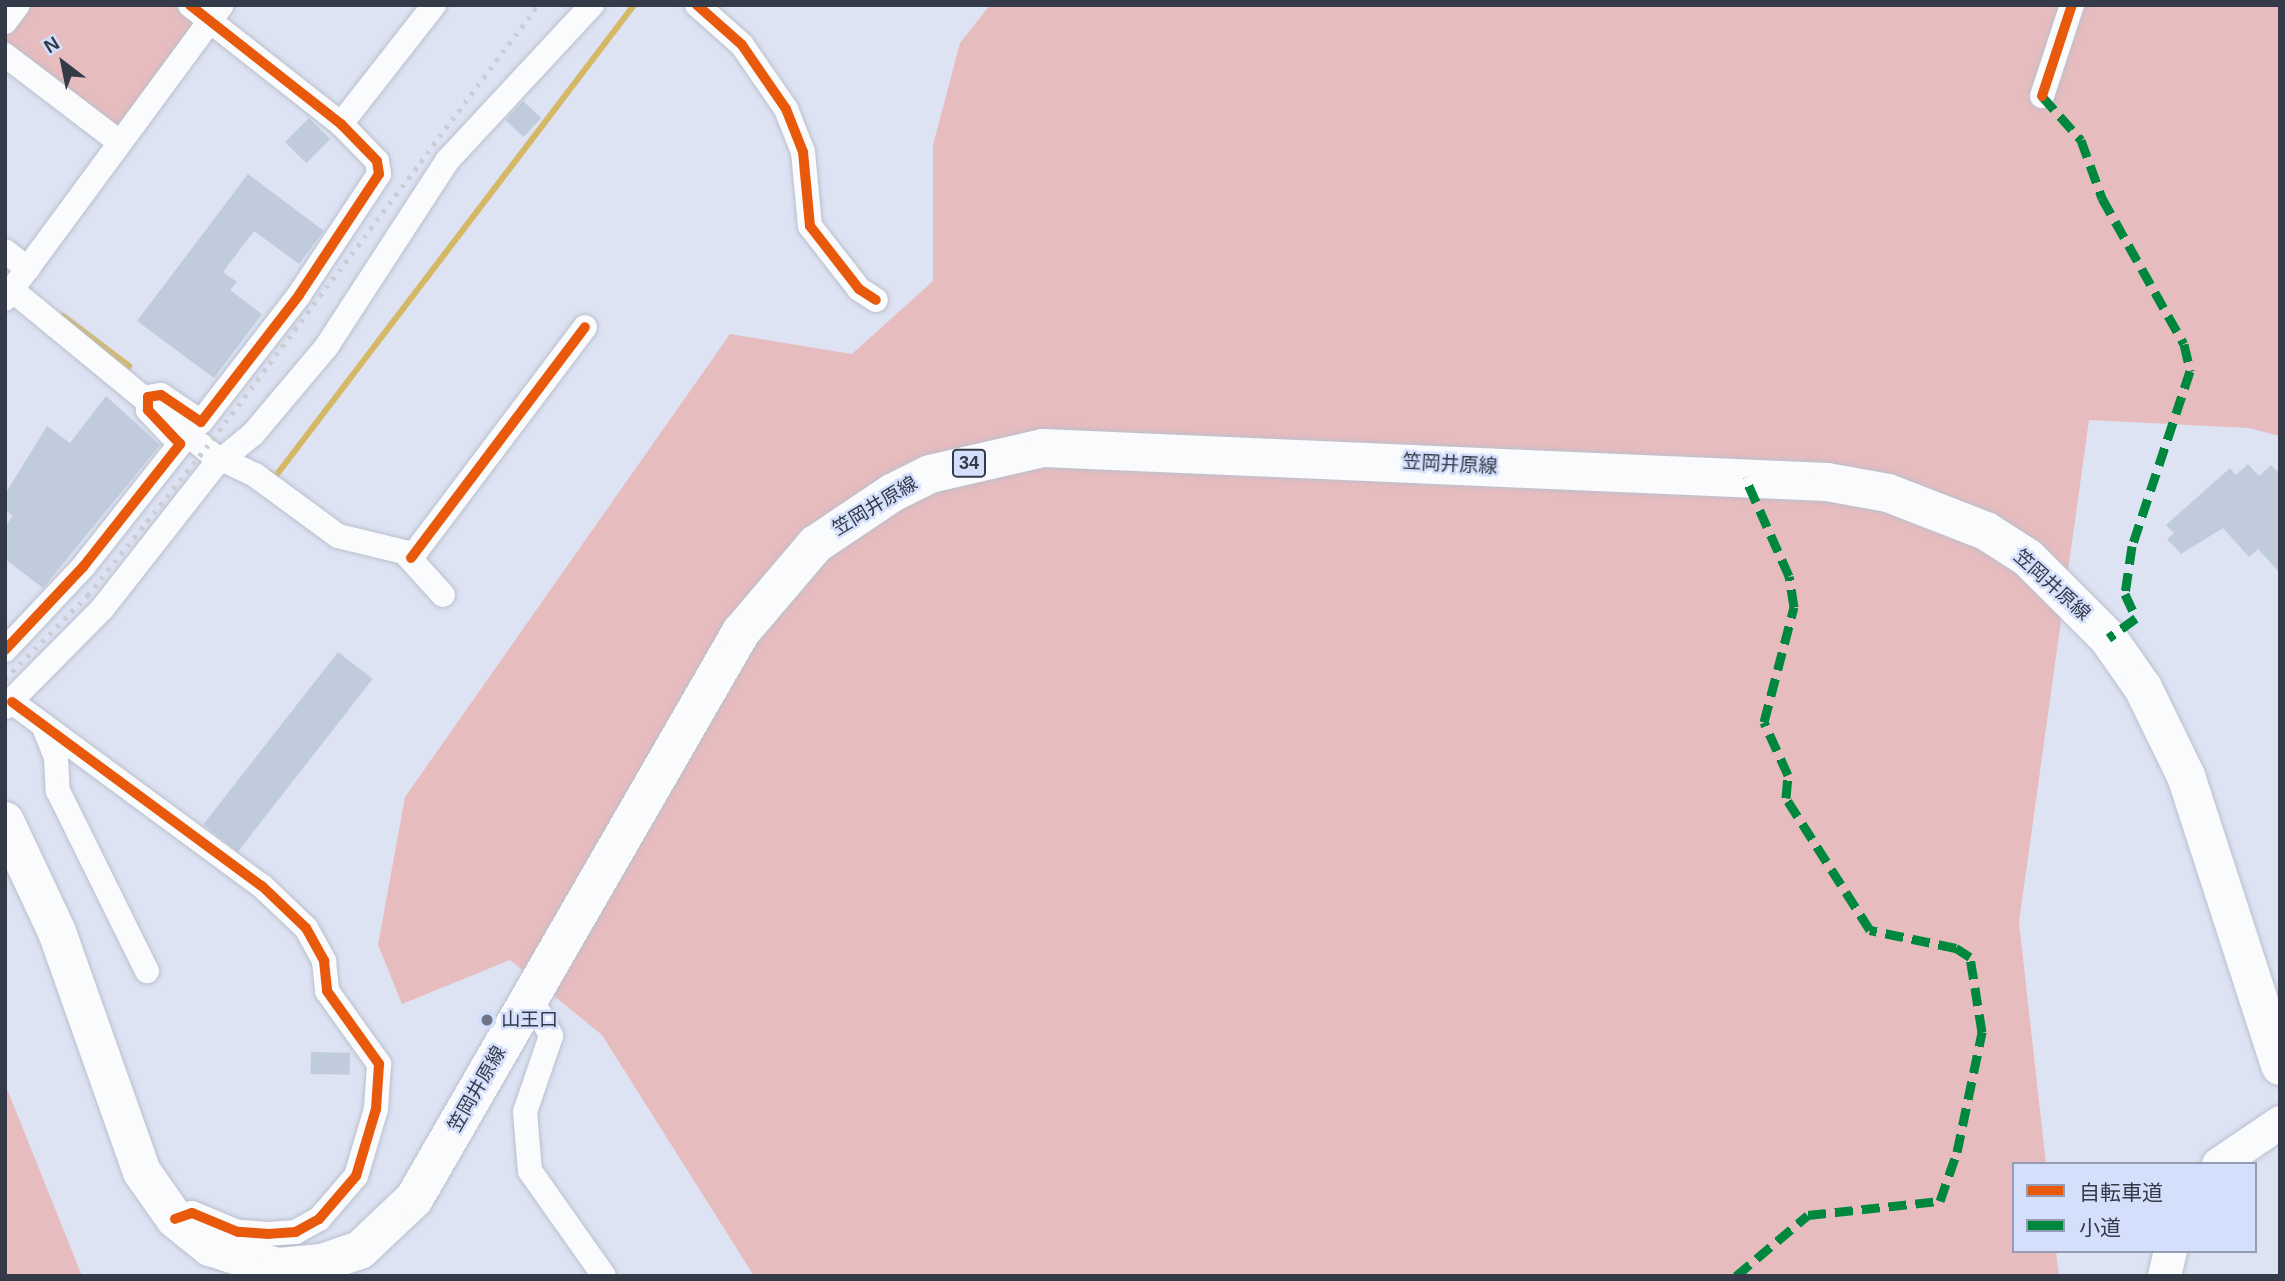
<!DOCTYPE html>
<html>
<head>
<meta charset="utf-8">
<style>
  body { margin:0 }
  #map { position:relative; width:2285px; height:1281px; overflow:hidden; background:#dde3f3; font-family:Helvetica,"Noto Sans JP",sans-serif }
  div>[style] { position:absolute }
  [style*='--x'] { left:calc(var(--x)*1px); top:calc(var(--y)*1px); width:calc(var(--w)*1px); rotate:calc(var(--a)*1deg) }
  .green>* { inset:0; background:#e7bcbe }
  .stream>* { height:6px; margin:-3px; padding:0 3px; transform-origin:3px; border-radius:3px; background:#d4b865 }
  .building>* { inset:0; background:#c0ccdc; transform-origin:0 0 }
  .roads { filter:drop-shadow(0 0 2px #babfcd) drop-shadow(0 0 2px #babfcd) }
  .street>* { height:24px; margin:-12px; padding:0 12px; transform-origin:12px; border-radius:12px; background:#fafbfd }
  .secondary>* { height:33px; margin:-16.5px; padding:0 16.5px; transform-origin:16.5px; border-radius:16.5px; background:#fafbfd }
  .primary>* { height:38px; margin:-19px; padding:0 19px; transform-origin:19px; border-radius:19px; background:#fafbfd }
  .rail>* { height:5px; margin-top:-2.5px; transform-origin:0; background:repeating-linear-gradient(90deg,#cbcdd2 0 3.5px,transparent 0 10.5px) }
  .quiet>* { height:9px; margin-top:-4.5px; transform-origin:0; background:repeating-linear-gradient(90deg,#00873e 0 18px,transparent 0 27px) }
  .cycleway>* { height:10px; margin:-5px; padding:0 5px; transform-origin:5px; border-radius:5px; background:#e8590c }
  .dots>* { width:19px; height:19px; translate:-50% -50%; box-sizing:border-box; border:4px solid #d4dffc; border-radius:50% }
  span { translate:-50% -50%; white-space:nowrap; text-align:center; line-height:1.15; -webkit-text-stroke:5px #d4dffc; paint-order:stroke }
  .shield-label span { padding:2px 5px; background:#d4dffc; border:2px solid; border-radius:5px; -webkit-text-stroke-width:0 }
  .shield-label { font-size:18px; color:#343a48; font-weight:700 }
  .street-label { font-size:19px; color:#343a48 }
  .poi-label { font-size:19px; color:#343a48 }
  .left { translate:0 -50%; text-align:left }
  .frame { position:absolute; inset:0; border:7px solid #343a48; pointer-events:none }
  .legend { position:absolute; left:2012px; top:1162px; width:245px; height:91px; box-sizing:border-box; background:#d4dffc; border:2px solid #949db4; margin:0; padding:9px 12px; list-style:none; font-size:21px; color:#343a48 }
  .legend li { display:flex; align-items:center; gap:14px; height:35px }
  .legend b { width:35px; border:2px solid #949db4 }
  .north { position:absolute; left:28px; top:28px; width:70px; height:70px; -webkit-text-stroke:5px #d4dffc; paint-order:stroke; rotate:328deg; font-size:19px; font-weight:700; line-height:28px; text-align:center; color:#343a48 }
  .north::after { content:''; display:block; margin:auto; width:24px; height:32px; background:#343a48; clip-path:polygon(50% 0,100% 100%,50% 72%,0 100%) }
</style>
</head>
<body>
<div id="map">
  <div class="green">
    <i style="clip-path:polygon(29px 5px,173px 5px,191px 19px,191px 30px,118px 126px,5px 47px,5px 36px)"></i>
    <i style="clip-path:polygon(990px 5px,2280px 5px,2280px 436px,2249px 428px,2089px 420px,2019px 922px,2046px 1164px,2014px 1164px,2014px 1251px,2056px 1251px,2059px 1276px,754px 1276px,602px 1035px,510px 960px,402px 1004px,378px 945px,405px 797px,730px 334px,852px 354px,933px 281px,933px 145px,960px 43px)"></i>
    <i style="clip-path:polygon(5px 1084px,82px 1276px,5px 1276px)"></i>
  </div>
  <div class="stream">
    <i style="--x:63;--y:316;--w:83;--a:37.1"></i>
    <i style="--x:270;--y:473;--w:6;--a:39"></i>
    <i style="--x:275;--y:477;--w:593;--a:-52.74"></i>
  </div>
  <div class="building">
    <i style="left:523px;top:101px;width:25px;height:26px;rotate:43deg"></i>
    <i style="left:309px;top:118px;width:30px;height:34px;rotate:45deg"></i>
    <i style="clip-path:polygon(248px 174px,324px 231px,299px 264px,254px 231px,223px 272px,237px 282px,230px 290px,262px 314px,214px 378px,137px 321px)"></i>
    <i style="clip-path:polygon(106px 396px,160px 445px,43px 588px,5px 559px,5px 526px,13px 516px,5px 510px,5px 494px,47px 426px,70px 443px)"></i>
    <i style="clip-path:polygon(2248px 464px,2259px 476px,2271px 465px,2280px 474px,2280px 573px,2258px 549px,2249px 557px,2223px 528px,2181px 554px,2167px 539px,2174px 533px,2166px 525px,2230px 468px,2236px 475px)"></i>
    <i style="left:338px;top:652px;width:44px;height:219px;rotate:38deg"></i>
    <i style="left:311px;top:1052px;width:39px;height:22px;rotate:1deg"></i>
  </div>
  <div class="roads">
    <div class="street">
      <i style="--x:697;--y:5;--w:60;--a:41.6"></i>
      <i style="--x:742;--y:45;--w:78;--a:55.5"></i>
      <i style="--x:786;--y:109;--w:46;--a:68.4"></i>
      <i style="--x:803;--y:152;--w:74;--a:84.6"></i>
      <i style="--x:810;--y:226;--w:80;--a:52.1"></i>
      <i style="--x:859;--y:289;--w:20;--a:33"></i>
      <i style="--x:5;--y:22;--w:21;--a:-53"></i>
      <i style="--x:5;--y:55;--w:143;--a:37.3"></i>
      <i style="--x:2042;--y:96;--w:96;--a:-71.8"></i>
      <i style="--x:341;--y:124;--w:151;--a:-52"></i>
      <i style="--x:5;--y:251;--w:29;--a:38"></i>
      <i style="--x:12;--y:290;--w:260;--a:39.4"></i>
      <i style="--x:213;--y:455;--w:47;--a:25.5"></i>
      <i style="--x:255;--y:475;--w:103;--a:36.3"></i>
      <i style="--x:338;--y:536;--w:68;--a:13.6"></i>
      <i style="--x:404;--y:552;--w:58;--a:47.8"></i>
      <i style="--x:5;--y:299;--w:365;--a:-53.6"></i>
      <i style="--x:411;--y:558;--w:289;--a:-53"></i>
      <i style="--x:5;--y:650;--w:114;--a:-46.8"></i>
      <i style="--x:83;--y:567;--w:157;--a:-51.7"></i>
      <i style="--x:180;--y:444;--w:47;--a:-133.3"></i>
      <i style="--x:148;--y:410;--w:13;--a:-90"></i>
      <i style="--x:148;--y:397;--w:13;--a:-9"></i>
      <i style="--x:161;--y:395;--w:48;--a:34"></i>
      <i style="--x:201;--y:422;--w:160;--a:-52.3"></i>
      <i style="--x:299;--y:295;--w:145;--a:-56.5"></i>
      <i style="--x:379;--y:174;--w:13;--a:-99"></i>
      <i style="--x:377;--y:161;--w:52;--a:-134.2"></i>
      <i style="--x:341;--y:124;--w:192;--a:-141.8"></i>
      <i style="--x:12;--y:702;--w:310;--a:36.4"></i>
      <i style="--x:262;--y:886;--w:61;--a:43.7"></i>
      <i style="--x:306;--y:928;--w:38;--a:61"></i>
      <i style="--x:324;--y:961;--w:30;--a:84"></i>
      <i style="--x:327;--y:991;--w:90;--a:54.5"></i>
      <i style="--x:379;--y:1064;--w:45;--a:93.8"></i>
      <i style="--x:376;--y:1109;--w:70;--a:106.6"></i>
      <i style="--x:356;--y:1176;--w:57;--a:130.7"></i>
      <i style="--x:319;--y:1219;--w:26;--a:151"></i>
      <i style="--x:296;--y:1232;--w:27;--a:176"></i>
      <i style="--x:269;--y:1234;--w:31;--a:-176"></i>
      <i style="--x:238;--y:1232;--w:50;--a:-157.6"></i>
      <i style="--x:192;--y:1213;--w:18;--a:161"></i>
      <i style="--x:5;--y:707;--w:138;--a:-45.3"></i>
      <i style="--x:102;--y:609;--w:182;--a:-51.9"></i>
      <i style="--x:214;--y:466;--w:50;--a:-39.4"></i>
      <i style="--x:253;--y:434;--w:115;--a:-49.9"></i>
      <i style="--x:327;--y:346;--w:221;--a:-57"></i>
      <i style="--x:447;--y:161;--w:213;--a:-47.1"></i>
      <i style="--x:43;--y:725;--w:35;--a:68"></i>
      <i style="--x:56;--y:758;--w:33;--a:87"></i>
      <i style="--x:58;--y:791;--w:201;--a:63.7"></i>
      <i style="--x:526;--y:1006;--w:15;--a:28"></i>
      <i style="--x:539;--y:1013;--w:26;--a:62"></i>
      <i style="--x:551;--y:1036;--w:80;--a:108.9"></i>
      <i style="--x:525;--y:1112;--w:59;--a:85.2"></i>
      <i style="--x:530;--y:1171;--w:128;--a:54.8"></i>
    </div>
    <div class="secondary">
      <i style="--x:2218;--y:1164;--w:75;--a:-34.1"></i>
      <i style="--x:2164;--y:1276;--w:26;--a:-77"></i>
    </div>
    <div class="primary">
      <i style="--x:5;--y:821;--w:123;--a:64.9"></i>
      <i style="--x:57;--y:932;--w:255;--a:70.5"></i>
      <i style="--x:142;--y:1172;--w:57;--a:54.9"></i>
      <i style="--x:175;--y:1219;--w:45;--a:38.7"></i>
      <i style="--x:210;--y:1247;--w:38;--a:18"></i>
      <i style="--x:246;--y:1259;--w:34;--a:14"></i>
      <i style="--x:279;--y:1267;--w:43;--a:-5.3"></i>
      <i style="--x:322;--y:1263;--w:40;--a:-18.9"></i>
      <i style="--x:360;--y:1250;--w:74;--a:-43.4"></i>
      <i style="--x:414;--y:1199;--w:655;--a:-60.03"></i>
      <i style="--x:741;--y:632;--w:116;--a:-49.6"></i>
      <i style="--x:816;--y:544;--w:92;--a:-33.9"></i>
      <i style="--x:892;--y:493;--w:42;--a:-26.6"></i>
      <i style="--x:930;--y:474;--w:116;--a:-13"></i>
      <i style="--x:1043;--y:448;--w:785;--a:2.48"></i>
      <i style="--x:1827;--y:482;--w:62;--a:10.2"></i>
      <i style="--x:1888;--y:493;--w:105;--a:21.2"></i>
      <i style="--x:1986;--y:531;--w:50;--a:32.7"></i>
      <i style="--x:2028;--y:558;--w:113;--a:45"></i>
      <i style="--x:2108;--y:638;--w:61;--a:55"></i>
      <i style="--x:2143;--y:688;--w:98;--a:64"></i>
      <i style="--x:2186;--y:776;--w:305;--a:72"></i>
    </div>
  </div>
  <div class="rail">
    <i style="--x:5;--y:679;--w:118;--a:-45.3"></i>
    <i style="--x:88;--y:595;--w:200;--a:-51.3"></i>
    <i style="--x:213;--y:439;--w:542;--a:-53.17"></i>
  </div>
  <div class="quiet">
    <i style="--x:2042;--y:96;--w:59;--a:48.4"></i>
    <i style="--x:2081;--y:140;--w:62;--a:70.1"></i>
    <i style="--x:2102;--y:198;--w:167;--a:60.7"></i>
    <i style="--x:2184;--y:344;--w:28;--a:77"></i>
    <i style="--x:2190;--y:371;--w:184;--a:108.3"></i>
    <i style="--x:2132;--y:546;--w:49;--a:98.3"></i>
    <i style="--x:2125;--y:594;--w:26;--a:65"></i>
    <i style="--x:2136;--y:618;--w:34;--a:144"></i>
    <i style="--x:1736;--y:1276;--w:94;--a:-40.3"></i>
    <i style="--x:1808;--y:1215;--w:133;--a:-6.1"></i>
    <i style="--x:1940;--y:1201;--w:52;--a:-70.9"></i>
    <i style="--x:1957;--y:1152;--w:123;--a:-78.2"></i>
    <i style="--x:1982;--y:1032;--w:76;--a:-99.1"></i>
    <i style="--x:1970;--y:957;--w:17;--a:-147"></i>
    <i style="--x:1956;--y:948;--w:88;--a:-168.2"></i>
    <i style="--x:1870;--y:930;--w:156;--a:-122.5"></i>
    <i style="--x:1786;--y:798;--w:23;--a:-85"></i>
    <i style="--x:1788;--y:775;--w:58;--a:-114.4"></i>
    <i style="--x:1764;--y:722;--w:119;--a:-75.4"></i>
    <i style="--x:1794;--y:607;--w:31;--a:-99"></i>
    <i style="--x:1789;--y:576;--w:108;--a:-114"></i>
  </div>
  <div class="cycleway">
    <i style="--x:697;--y:5;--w:60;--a:41.6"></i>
    <i style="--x:742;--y:45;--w:78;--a:55.5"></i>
    <i style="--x:786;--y:109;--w:46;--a:68.4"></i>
    <i style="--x:803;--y:152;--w:74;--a:84.6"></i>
    <i style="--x:810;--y:226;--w:80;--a:52.1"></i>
    <i style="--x:859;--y:289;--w:20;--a:33"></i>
    <i style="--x:2042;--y:96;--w:96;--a:-71.8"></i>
    <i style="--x:411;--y:558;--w:289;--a:-53"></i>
    <i style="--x:5;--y:650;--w:114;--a:-46.8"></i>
    <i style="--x:83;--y:567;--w:157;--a:-51.7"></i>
    <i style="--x:180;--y:444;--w:47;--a:-133.3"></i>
    <i style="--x:148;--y:410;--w:13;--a:-90"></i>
    <i style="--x:148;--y:397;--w:13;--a:-9"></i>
    <i style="--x:161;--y:395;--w:48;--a:34"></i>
    <i style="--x:201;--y:422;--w:160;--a:-52.3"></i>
    <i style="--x:299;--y:295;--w:145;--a:-56.5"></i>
    <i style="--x:379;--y:174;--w:13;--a:-99"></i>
    <i style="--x:377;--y:161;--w:52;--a:-134.2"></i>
    <i style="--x:341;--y:124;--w:192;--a:-141.8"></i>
    <i style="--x:12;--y:702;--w:310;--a:36.4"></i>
    <i style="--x:262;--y:886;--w:61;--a:43.7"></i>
    <i style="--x:306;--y:928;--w:38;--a:61"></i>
    <i style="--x:324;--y:961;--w:30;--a:84"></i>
    <i style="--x:327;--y:991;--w:90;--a:54.5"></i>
    <i style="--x:379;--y:1064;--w:45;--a:93.8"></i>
    <i style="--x:376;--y:1109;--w:70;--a:106.6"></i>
    <i style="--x:356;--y:1176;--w:57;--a:130.7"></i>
    <i style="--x:319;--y:1219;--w:26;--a:151"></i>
    <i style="--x:296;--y:1232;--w:27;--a:176"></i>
    <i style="--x:269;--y:1234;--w:31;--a:-176"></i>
    <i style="--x:238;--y:1232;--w:50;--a:-157.6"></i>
    <i style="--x:192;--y:1213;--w:18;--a:161"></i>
  </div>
  <div class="dots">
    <i style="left:487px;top:1020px;background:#6f7584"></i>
  </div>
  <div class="shield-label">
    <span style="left:969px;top:463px">34</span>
  </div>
  <div class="street-label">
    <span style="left:1450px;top:464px;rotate:3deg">笠岡井原線</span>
    <span style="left:875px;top:506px;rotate:-31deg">笠岡井原線</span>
    <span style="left:2052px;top:585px;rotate:42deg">笠岡井原線</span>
    <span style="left:477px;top:1089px;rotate:-60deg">笠岡井原線</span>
  </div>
  <div class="poi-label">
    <span class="left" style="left:501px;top:1020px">山王口</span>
  </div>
  <div class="frame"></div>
  <ul class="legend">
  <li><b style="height:9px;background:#e8590c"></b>自転車道</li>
  <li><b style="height:9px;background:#00873e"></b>小道</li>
  </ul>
  <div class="north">N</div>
</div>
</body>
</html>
